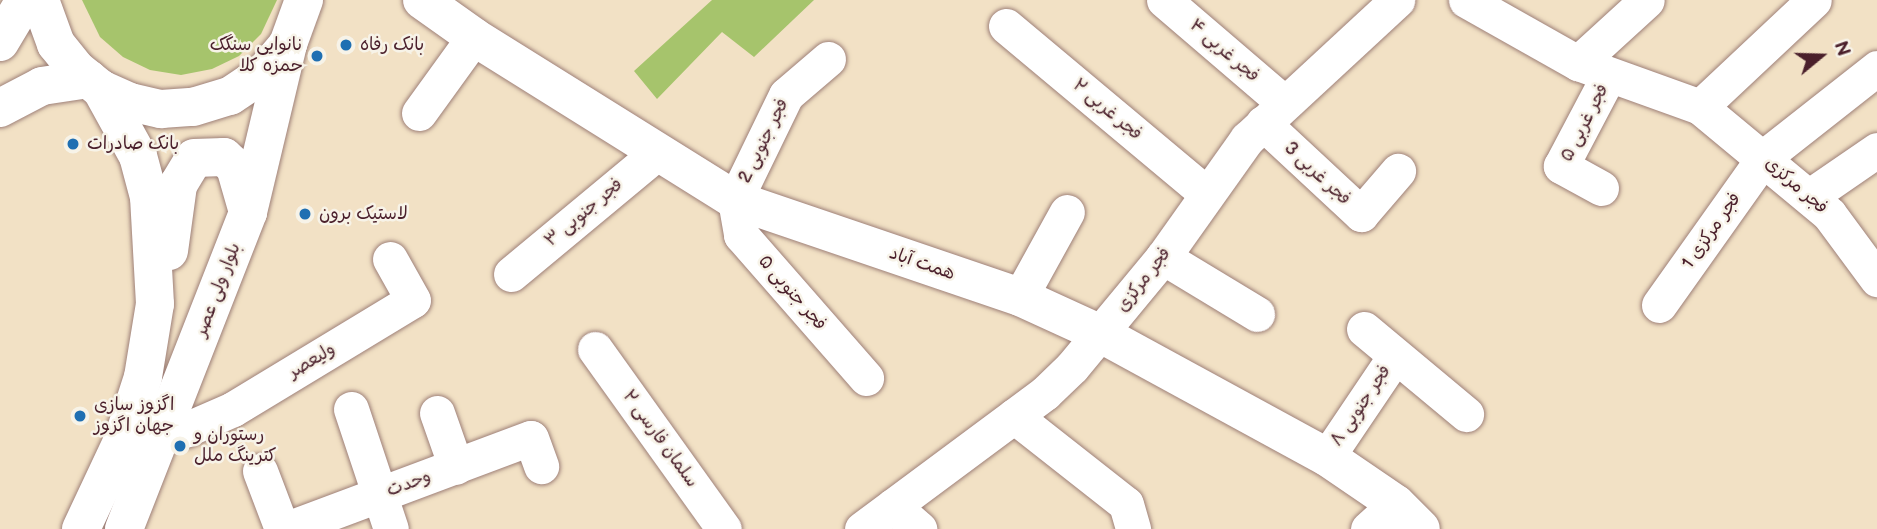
<!DOCTYPE html>
<html>
<head>
<meta charset="utf-8">
<style>
  body { margin:0 }
  #map { position:relative; width:1877px; height:529px; overflow:hidden; background:#f2e1c5; font-family:"Balsamiq Sans","Playpen Sans Arabic",sans-serif }
  div>[style] { position:absolute }
  [style*='--x'] { left:calc(var(--x)*1px); top:calc(var(--y)*1px); width:calc(var(--w)*1px); rotate:calc(var(--a)*1deg) }
  .green>* { inset:0; background:#a6c46c }
  .roads { filter:drop-shadow(0 0 2px #9e8078) drop-shadow(0 0 2px #9e8078) }
  .minor>* { height:35px; margin:-17.5px; padding:0 17.5px; transform-origin:17.5px; border-radius:17.5px; background:#fff }
  .major>* { height:38px; margin:-19px; padding:0 19px; transform-origin:19px; border-radius:19px; background:#fff }
  .dots>* { width:19px; height:19px; translate:-50% -50%; box-sizing:border-box; border:4px solid #f7f3e8; border-radius:50% }
  span { translate:-50% -50%; white-space:nowrap; text-align:center; line-height:1.15; -webkit-text-stroke:5px #f7f3e8; paint-order:stroke }
  .poi-label { font-size:18px; color:#4a1f2b }
  .left { translate:0 -50%; text-align:left }
  .right { translate:-100% -50%; text-align:right }
  .street-label { font-size:18px; color:#4a1f2b }
  .north { position:absolute; left:1786px; top:21px; width:70px; height:70px; -webkit-text-stroke:5px #f7f3e8; paint-order:stroke; rotate:71deg; font-size:19px; font-weight:700; line-height:28px; text-align:center; color:#4a1f2b }
  .north::after { content:''; display:block; margin:auto; width:24px; height:32px; background:#4a1f2b; clip-path:polygon(50% 0,100% 100%,50% 72%,0 100%) }
</style>
</head>
<body>
<div id="map">
  <div class="green">
    <i style="clip-path:polygon(82px 0,277px 0,261px 34px,239px 56px,212px 69px,181px 75px,150px 70px,123px 57px,100px 37px)"></i>
    <i style="clip-path:polygon(712px 0,814px 0,754px 57px,722px 32px,657px 99px,634px 71px)"></i>
  </div>
  <div class="roads">
    <div class="minor">
      <i style="--x:1164;--y:0;--w:158;--a:40.6"></i>
      <i style="--x:1466;--y:0;--w:129;--a:29.4"></i>
      <i style="--x:1578;--y:63;--w:130;--a:19.8"></i>
      <i style="--x:1700;--y:107;--w:168;--a:39.7"></i>
      <i style="--x:1829;--y:214;--w:81;--a:53.6"></i>
      <i style="--x:1006;--y:26;--w:262;--a:39.9"></i>
      <i style="--x:828;--y:59;--w:55;--a:139.4"></i>
      <i style="--x:786;--y:95;--w:117;--a:115.9"></i>
      <i style="--x:735;--y:200;--w:36;--a:80"></i>
      <i style="--x:741;--y:235;--w:190;--a:48.8"></i>
      <i style="--x:1578;--y:63;--w:93;--a:-42.4"></i>
      <i style="--x:1700;--y:107;--w:156;--a:-43.2"></i>
      <i style="--x:419;--y:113;--w:94;--a:-54.1"></i>
      <i style="--x:1263;--y:123;--w:134;--a:42.9"></i>
      <i style="--x:1361;--y:214;--w:57;--a:-49.3"></i>
      <i style="--x:1601;--y:188;--w:46;--a:-151.2"></i>
      <i style="--x:1561;--y:166;--w:101;--a:-62.2"></i>
      <i style="--x:1810;--y:196;--w:81;--a:-34.5"></i>
      <i style="--x:1163;--y:257;--w:110;--a:31.2"></i>
      <i style="--x:511;--y:274;--w:191;--a:-39.7"></i>
      <i style="--x:1020;--y:297;--w:97;--a:-61.1"></i>
      <i style="--x:1659;--y:305;--w:181;--a:-54.6"></i>
      <i style="--x:1764;--y:157;--w:144;--a:-38.2"></i>
      <i style="--x:1364;--y:329;--w:133;--a:39.8"></i>
      <i style="--x:595;--y:349;--w:221;--a:54.4"></i>
      <i style="--x:351;--y:409;--w:126;--a:71.6"></i>
      <i style="--x:437;--y:413;--w:57;--a:70.6"></i>
      <i style="--x:1014;--y:416;--w:142;--a:38.2"></i>
      <i style="--x:1126;--y:504;--w:26;--a:74"></i>
      <i style="--x:168;--y:423;--w:18;--a:22"></i>
      <i style="--x:185;--y:430;--w:52;--a:-23.6"></i>
      <i style="--x:233;--y:409;--w:210;--a:-31.2"></i>
      <i style="--x:413;--y:300;--w:47;--a:-119.3"></i>
      <i style="--x:1327;--y:457;--w:122;--a:-56"></i>
      <i style="--x:260;--y:471;--w:62;--a:69.2"></i>
      <i style="--x:893;--y:506;--w:35;--a:41"></i>
      <i style="--x:287;--y:529;--w:260;--a:-20.5"></i>
      <i style="--x:531;--y:438;--w:30;--a:70"></i>
      <i style="--x:862;--y:529;--w:228;--a:-36.6"></i>
      <i style="--x:1045;--y:393;--w:37;--a:-44"></i>
      <i style="--x:1072;--y:367;--w:143;--a:-50.4"></i>
      <i style="--x:1163;--y:257;--w:145;--a:-54.6"></i>
      <i style="--x:1247;--y:139;--w:205;--a:-42.8"></i>
      <i style="--x:1368;--y:529;--w:38;--a:-42"></i>
    </div>
    <div class="major">
      <i style="--x:40;--y:0;--w:47;--a:70"></i>
      <i style="--x:56;--y:44;--w:32;--a:51"></i>
      <i style="--x:76;--y:69;--w:32;--a:39"></i>
      <i style="--x:101;--y:89;--w:32;--a:24"></i>
      <i style="--x:130;--y:102;--w:32;--a:13"></i>
      <i style="--x:161;--y:109;--w:32;--a:-4"></i>
      <i style="--x:193;--y:107;--w:39;--a:-17"></i>
      <i style="--x:230;--y:96;--w:40;--a:-34"></i>
      <i style="--x:263;--y:74;--w:39;--a:-50"></i>
      <i style="--x:288;--y:44;--w:47;--a:-70"></i>
      <i style="--x:422;--y:0;--w:64;--a:35.4"></i>
      <i style="--x:474;--y:37;--w:308;--a:32"></i>
      <i style="--x:735;--y:200;--w:301;--a:18.8"></i>
      <i style="--x:1020;--y:297;--w:89;--a:24.6"></i>
      <i style="--x:1101;--y:334;--w:257;--a:28.6"></i>
      <i style="--x:1327;--y:457;--w:83;--a:34.3"></i>
      <i style="--x:1396;--y:504;--w:35;--a:45"></i>
      <i style="--x:0;--y:42;--w:49;--a:-59.2"></i>
      <i style="--x:0;--y:108;--w:47;--a:-27.6"></i>
      <i style="--x:42;--y:86;--w:47;--a:-8.7"></i>
      <i style="--x:169;--y:251;--w:67;--a:-82.2"></i>
      <i style="--x:178;--y:185;--w:31;--a:-59"></i>
      <i style="--x:194;--y:158;--w:30;--a:-2"></i>
      <i style="--x:224;--y:157;--w:15;--a:42"></i>
      <i style="--x:235;--y:167;--w:47;--a:73.9"></i>
      <i style="--x:81;--y:529;--w:96;--a:-64.8"></i>
      <i style="--x:122;--y:442;--w:68;--a:-72.1"></i>
      <i style="--x:143;--y:377;--w:74;--a:-80.7"></i>
      <i style="--x:155;--y:304;--w:107;--a:-93.2"></i>
      <i style="--x:149;--y:197;--w:42;--a:-105"></i>
      <i style="--x:138;--y:156;--w:77;--a:-118.9"></i>
      <i style="--x:124;--y:529;--w:340;--a:-68.6"></i>
      <i style="--x:248;--y:212;--w:173;--a:-76.6"></i>
    </div>
  </div>
  <div class="dots">
    <i style="left:346px;top:45px;background:#1f6fb2"></i>
    <i style="left:317px;top:56px;background:#1f6fb2"></i>
    <i style="left:73px;top:144px;background:#1f6fb2"></i>
    <i style="left:305px;top:214px;background:#1f6fb2"></i>
    <i style="left:80px;top:416px;background:#1f6fb2"></i>
    <i style="left:180px;top:446px;background:#1f6fb2"></i>
  </div>
  <div class="poi-label">
    <span class="left" style="left:360px;top:45px">بانک رفاه</span>
    <span class="right" style="left:303px;top:56px">نانوایی سنگک<br>حمزه کلا</span>
    <span class="left" style="left:87px;top:144px">بانک صادرات</span>
    <span class="left" style="left:319px;top:214px">لاستیک برون</span>
    <span class="left" style="left:94px;top:416px">اگزوز سازی<br>جهان اگزوز</span>
    <span class="left" style="left:194px;top:446px">رستوران و<br>کترینگ ملل</span>
  </div>
  <div class="street-label">
    <span style="left:1224px;top:51px;rotate:41deg">فجر غربی ۴</span>
    <span style="left:1107px;top:110px;rotate:40deg">فجر غربی ۲</span>
    <span style="left:1585px;top:123px;rotate:-63deg">فجر غربی ۵</span>
    <span style="left:764px;top:141px;rotate:-64deg">فجر جنوبی 2</span>
    <span style="left:1317px;top:174px;rotate:43deg">فجر غربی 3</span>
    <span style="left:1796px;top:186px;rotate:41deg">فجر مرکزی</span>
    <span style="left:584px;top:213px;rotate:-40deg">فجر جنوبی ۳</span>
    <span style="left:1712px;top:231px;rotate:-55deg">فجر مرکزی 1</span>
    <span style="left:922px;top:264px;rotate:19deg">همت آباد</span>
    <span style="left:1144px;top:280px;rotate:-52deg">فجر مرکزی</span>
    <span style="left:218px;top:290px;rotate:-69deg">بلوار ولی عصر</span>
    <span style="left:792px;top:293px;rotate:49deg">فجر جنوبی ۵</span>
    <span style="left:312px;top:361px;rotate:-31deg">ولیعصر</span>
    <span style="left:1361px;top:406px;rotate:-56deg">فجر جنوبی ۸</span>
    <span style="left:660px;top:439px;rotate:54deg">سلمان فارسی ۲</span>
    <span style="left:409px;top:484px;rotate:-20deg">وحدت</span>
  </div>
  <div class="north">N</div>
</div>
</body>
</html>
